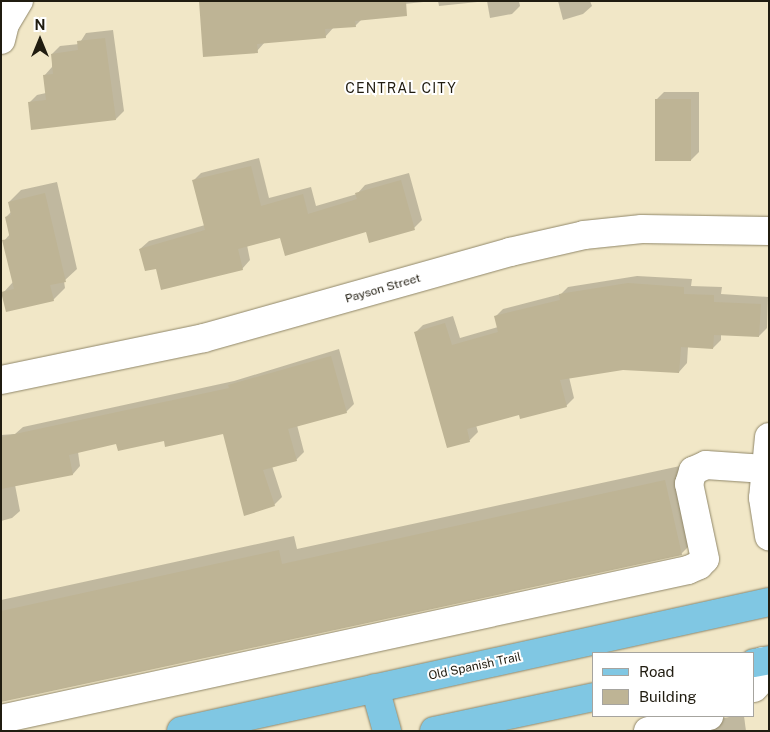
<!DOCTYPE html>
<html>
<head>
<meta charset="utf-8">
<style>
  body { margin:0 }
  #map { position:relative; width:770px; height:732px; overflow:hidden; background:#f1e7c7; font-family:"Public Sans",sans-serif }
  div>[style] { position:absolute }
  [style*='--x'] { left:calc(var(--x)*1px); top:calc(var(--y)*1px); width:calc(var(--w)*1px); rotate:calc(var(--a)*1deg) }
  .shadow>* { inset:0; background:#0003 }
  .building>* { inset:0; background:#beb495; transform-origin:0 0 }
  .roads { filter:drop-shadow(0 0 1px #908769) drop-shadow(0 0 1px #908769) }
  .minor>* { height:28px; margin:-14px; padding:0 14px; transform-origin:14px; border-radius:14px; background:#fff }
  .major>* { height:28px; margin:-14px; padding:0 14px; transform-origin:14px; border-radius:14px; background:#80c7e3 }
  span { translate:-50% -50%; white-space:nowrap; text-align:center; line-height:1.15; -webkit-text-stroke:4px #fff; paint-order:stroke }
  .street-label { font-size:12px; color:#201c10 }
  .neighbourhood-label { font-size:14px; color:#201c10; letter-spacing:1px }
  .frame { position:absolute; inset:0; border:2px solid #201c10; pointer-events:none }
  .legend { position:absolute; left:592px; top:652px; width:162px; height:65px; box-sizing:border-box; background:#fff; border:1px solid #a6a49f; margin:0; padding:6px 9px; list-style:none; font-size:15px; color:#201c10 }
  .legend li { display:flex; align-items:center; gap:10px; height:25px }
  .legend b { width:25px; border:1px solid #a6a49f }
  .north { position:absolute; left:15px; top:15px; width:50px; height:50px; -webkit-text-stroke:4px #fff; paint-order:stroke; rotate:0deg; font-size:14px; font-weight:700; line-height:20px; text-align:center; color:#201c10 }
  .north::after { content:''; display:block; margin:auto; width:18px; height:22px; background:#201c10; clip-path:polygon(50% 0,100% 100%,50% 72%,0 100%) }
</style>
</head>
<body>
<div id="map">
  <div class="shadow">
    <i style="clip-path:polygon(201px 1px,433px 1px,404px 4px,362px 19px,355px 26px,334px 27px,325px 37px,265px 42px,257px 51px)"></i>
    <i style="clip-path:polygon(438px 1px,487px 1px,439px 6px)"></i>
    <i style="clip-path:polygon(487px 1px,519px 1px,520px 6px,512px 14px,490px 18px)"></i>
    <i style="clip-path:polygon(558px 1px,590px 1px,592px 6px,583px 14px,563px 20px)"></i>
    <i style="clip-path:polygon(113px 30px,124px 111px,116px 119px,29px 103px,37px 95px,46px 93px,44px 76px,52px 67px,52px 54px,60px 46px,79px 44px,86px 33px)"></i>
    <i style="clip-path:polygon(664px 92px,699px 92px,699px 152px,691px 160px,656px 100px)"></i>
    <i style="clip-path:polygon(259px 158px,269px 198px,311px 187px,316px 206px,357px 194px,365px 185px,409px 173px,422px 220px,414px 228px,280px 237px,247px 245px,250px 260px,242px 269px,157px 267px,140px 249px,149px 241px,205px 225px,193px 181px,201px 173px)"></i>
    <i style="clip-path:polygon(57px 182px,77px 269px,64px 281px,65px 288px,53px 300px,3px 293px,13px 282px,4px 241px,10px 234px,6px 217px,11px 212px,9px 202px,21px 190px)"></i>
    <i style="clip-path:polygon(637px 276px,692px 279px,691px 286px,722px 287px,721px 294px,768px 297px,767px 328px,759px 336px,721px 334px,721px 340px,713px 348px,688px 347px,687px 363px,679px 372px,623px 368px,569px 377px,574px 398px,566px 406px,519px 413px,476px 425px,478px 432px,470px 440px,448px 446px,415px 333px,423px 325px,453px 316px,460px 338px,498px 327px,495px 317px,503px 309px,561px 294px,568px 287px)"></i>
    <i style="clip-path:polygon(339px 349px,354px 404px,346px 412px,297px 425px,304px 452px,296px 460px,272px 466px,282px 497px,274px 505px,224px 433px,117px 443px,78px 452px,80px 466px,73px 474px,15px 485px,20px 511px,12px 518px,1px 521px,1px 435px,15px 434px,23px 427px,234px 381px)"></i>
    <i style="clip-path:polygon(680px 466px,696px 539px,681px 554px,1px 701px,1px 600px,294px 536px,297px 549px)"></i>
    <i style="clip-path:polygon(734px 716px,744px 716px,746px 731px,664px 731px)"></i>
  </div>
  <div class="building">
    <i style="clip-path:polygon(199px 1px,406px 1px,407px 16px,355px 21px,356px 27px,325px 29px,326px 38px,257px 44px,258px 53px,203px 57px)"></i>
    <i style="clip-path:polygon(105px 38px,116px 120px,31px 130px,28px 102px,46px 100px,43px 75px,53px 74px,51px 54px,78px 50px,77px 41px)"></i>
    <i style="left:655px;top:99px;width:36px;height:62px"></i>
    <i style="clip-path:polygon(251px 166px,261px 206px,303px 194px,308px 214px,357px 199px,355px 193px,401px 180px,415px 230px,369px 243px,366px 232px,285px 256px,280px 238px,238px 249px,243px 270px,161px 290px,156px 269px,145px 271px,139px 249px,205px 230px,192px 180px)"></i>
    <i style="clip-path:polygon(45px 193px,66px 282px,50px 285px,54px 301px,6px 312px,1px 292px,14px 289px,2px 240px,10px 239px,5px 217px,11px 215px,8px 202px)"></i>
    <i style="clip-path:polygon(628px 283px,684px 287px,684px 294px,714px 295px,714px 302px,761px 304px,759px 337px,714px 335px,713px 349px,681px 347px,679px 373px,623px 370px,560px 380px,567px 407px,520px 419px,519px 415px,467px 429px,470px 442px,447px 448px,414px 332px,445px 323px,452px 345px,498px 332px,494px 316px,560px 300px,559px 294px)"></i>
    <i style="clip-path:polygon(331px 356px,347px 413px,288px 429px,297px 461px,263px 470px,275px 506px,244px 516px,223px 434px,165px 447px,164px 441px,118px 451px,116px 444px,69px 455px,73px 475px,1px 489px,1px 437px,229px 388px,228px 385px)"></i>
    <i style="clip-path:polygon(665px 480px,682px 555px,1px 702px,1px 611px,279px 550px,282px 564px)"></i>
  </div>
  <div class="roads">
    <div class="minor">
      <i style="--x:1;--y:40;--w:16;--a:-76"></i>
      <i style="--x:5;--y:24;--w:27;--a:-59"></i>
      <i style="--x:1;--y:380;--w:207;--a:-11.7"></i>
      <i style="--x:204;--y:338;--w:318;--a:-15.7"></i>
      <i style="--x:510;--y:252;--w:76;--a:-12.9"></i>
      <i style="--x:584;--y:235;--w:58;--a:-5.9"></i>
      <i style="--x:642;--y:229;--w:127;--a:0.9"></i>
      <i style="--x:769;--y:437;--w:61;--a:95.6"></i>
      <i style="--x:763;--y:498;--w:39;--a:81"></i>
      <i style="--x:754;--y:688;--w:15;--a:-48"></i>
      <i style="--x:764;--y:677;--w:16;--a:-94"></i>
      <i style="--x:1;--y:719;--w:703;--a:-12.24"></i>
      <i style="--x:688;--y:570;--w:12;--a:-24"></i>
      <i style="--x:699;--y:565;--w:8;--a:-45"></i>
      <i style="--x:705;--y:559;--w:77;--a:-102"></i>
      <i style="--x:689;--y:484;--w:14;--a:-73"></i>
      <i style="--x:693;--y:471;--w:14;--a:-25"></i>
      <i style="--x:706;--y:465;--w:59;--a:3.9"></i>
      <i style="--x:648;--y:731;--w:63;--a:-13.8"></i>
    </div>
    <div class="major">
      <i style="--x:754;--y:663;--w:15;--a:-11"></i>
      <i style="--x:375;--y:688;--w:45;--a:74.4"></i>
      <i style="--x:181;--y:731;--w:602;--a:-12.37"></i>
      <i style="--x:434;--y:731;--w:164;--a:-12"></i>
    </div>
  </div>
  <div class="street-label">
    <span style="left:383px;top:289px;rotate:-16deg">Payson Street</span>
    <span style="left:475px;top:667px;rotate:-12deg">Old Spanish Trail</span>
  </div>
  <div class="neighbourhood-label">
    <span style="left:401px;top:88px">CENTRAL CITY</span>
  </div>
  <div class="frame"></div>
  <ul class="legend">
  <li><b style="height:6px;background:#80c7e3"></b>Road</li>
  <li><b style="height:14px;background:#beb495"></b>Building</li>
  </ul>
  <div class="north">N</div>
</div>
</body>
</html>
